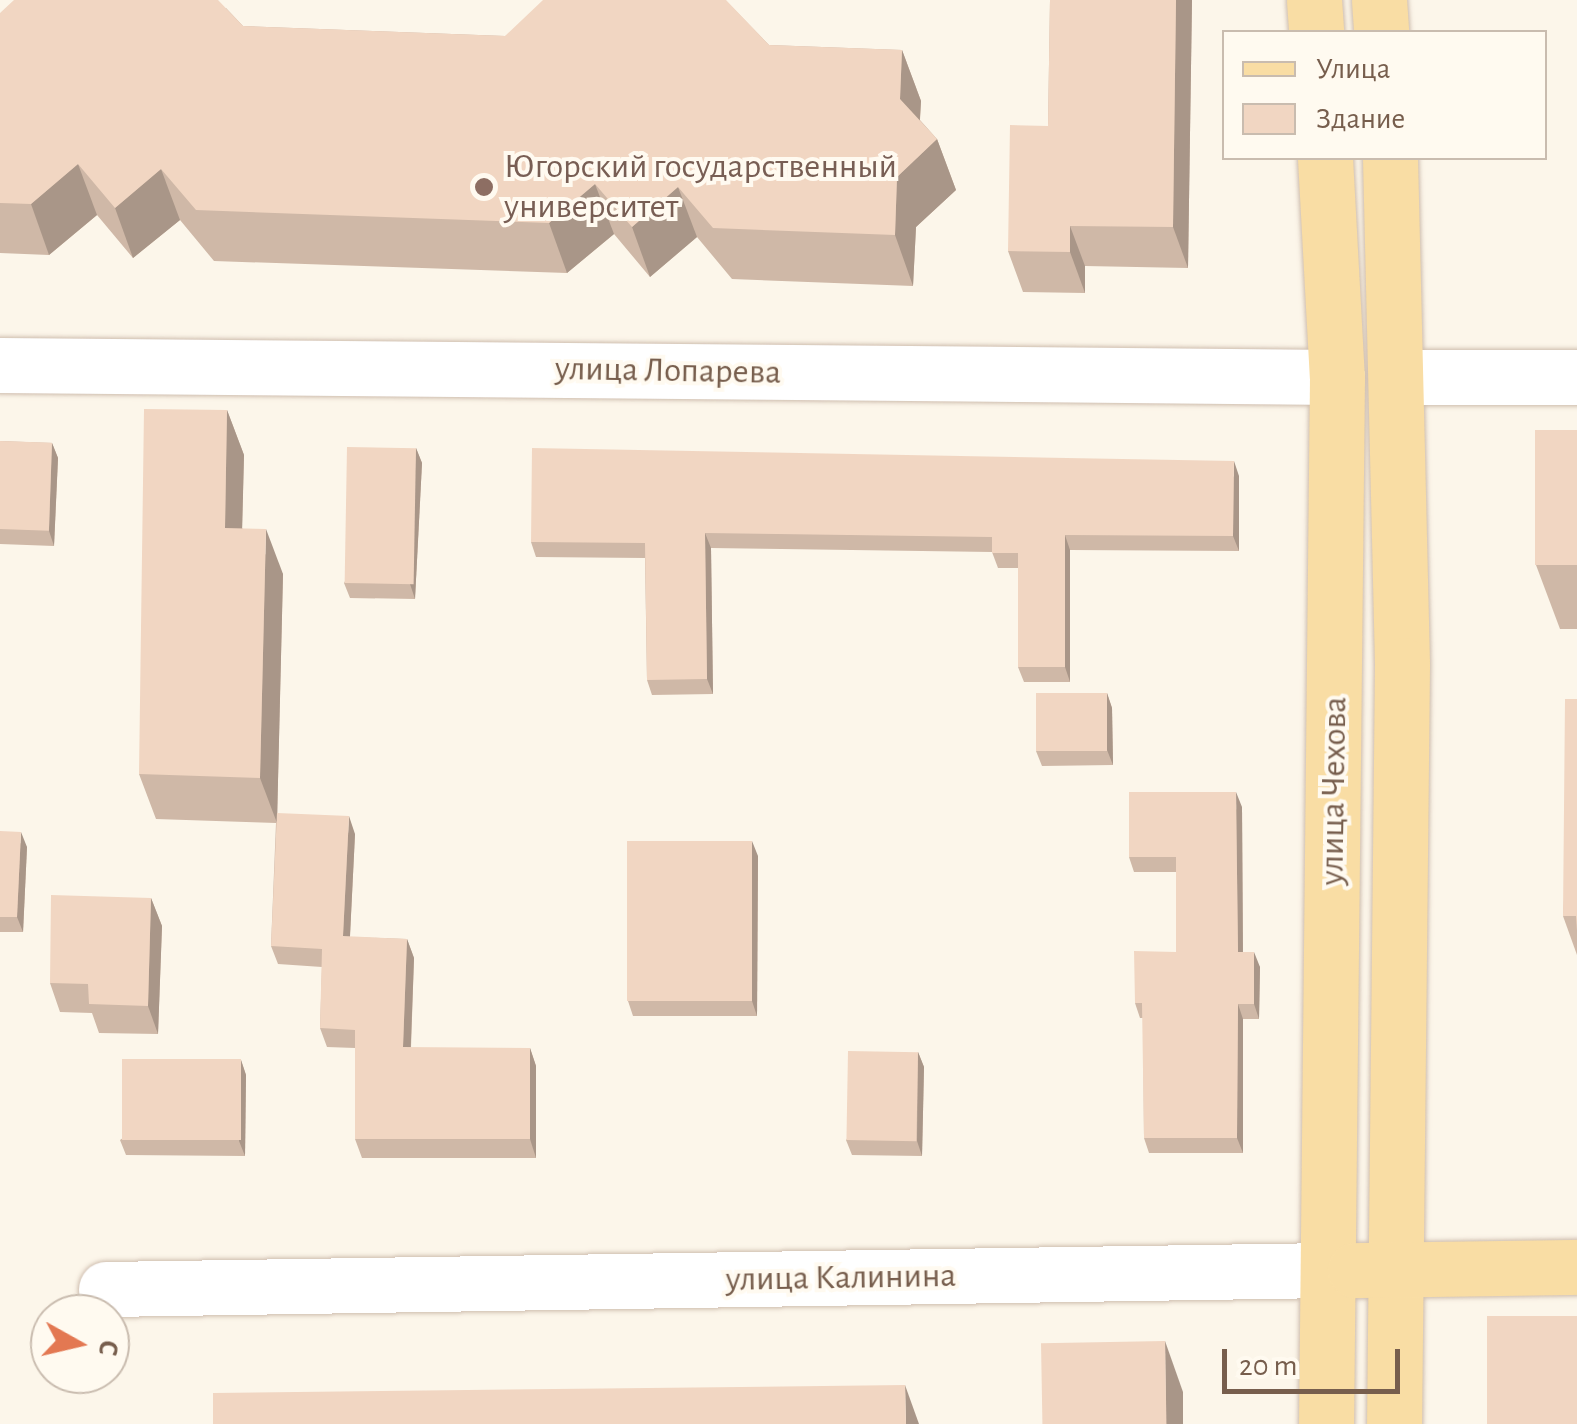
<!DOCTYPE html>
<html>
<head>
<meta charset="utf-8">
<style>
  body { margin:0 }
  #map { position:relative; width:1577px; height:1424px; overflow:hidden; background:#fcf6ea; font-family:"Alegreya Sans",sans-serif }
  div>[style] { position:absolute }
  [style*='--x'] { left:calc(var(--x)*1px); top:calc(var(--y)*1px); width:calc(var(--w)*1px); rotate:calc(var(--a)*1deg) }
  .roads { filter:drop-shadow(0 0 2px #cfbeaf) drop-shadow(0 0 2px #cfbeaf) }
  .minor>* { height:55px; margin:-27.5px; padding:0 27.5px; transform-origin:27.5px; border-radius:27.5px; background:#fff }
  .major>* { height:55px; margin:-27.5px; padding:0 27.5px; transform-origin:27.5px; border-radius:27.5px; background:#f9dda4 }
  .wall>* { inset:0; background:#cfb8a7 }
  .shaded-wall>* { inset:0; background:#a99688 }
  .building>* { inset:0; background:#f1d6c2; transform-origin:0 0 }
  .dots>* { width:28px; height:28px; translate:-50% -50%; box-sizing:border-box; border:5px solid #fffaf0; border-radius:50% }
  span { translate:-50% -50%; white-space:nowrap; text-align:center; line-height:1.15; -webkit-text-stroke:8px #fffaf0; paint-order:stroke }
  .education-label { font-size:35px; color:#785e54 }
  .left { translate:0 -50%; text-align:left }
  .street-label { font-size:35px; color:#775e4d }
  .legend { position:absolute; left:1222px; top:30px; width:325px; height:130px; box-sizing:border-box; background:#fffaf0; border:2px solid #c9bcaf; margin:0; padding:12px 18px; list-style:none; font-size:30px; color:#775e4d }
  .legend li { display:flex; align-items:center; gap:20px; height:50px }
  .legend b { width:50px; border:2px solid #c9bcaf }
  .north { position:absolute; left:30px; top:1294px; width:100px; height:100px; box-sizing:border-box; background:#fffaf0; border:2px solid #c9bcaf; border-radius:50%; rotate:98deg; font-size:28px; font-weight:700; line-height:40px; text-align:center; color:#775e4d }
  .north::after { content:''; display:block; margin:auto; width:35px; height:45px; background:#e37852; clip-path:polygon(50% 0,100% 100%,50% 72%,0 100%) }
  .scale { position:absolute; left:1222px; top:1349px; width:178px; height:45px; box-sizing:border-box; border:5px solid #775e4d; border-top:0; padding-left:12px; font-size:30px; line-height:35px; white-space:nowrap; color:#775e4d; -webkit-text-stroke:8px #fffaf0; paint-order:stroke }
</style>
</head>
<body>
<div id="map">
  <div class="roads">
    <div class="minor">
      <i style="--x:0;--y:365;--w:1337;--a:0.51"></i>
      <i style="--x:1399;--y:377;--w:178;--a:0"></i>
      <i style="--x:106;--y:1289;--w:1218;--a:-0.89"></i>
    </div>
    <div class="major">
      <i style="--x:1314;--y:0;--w:32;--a:86"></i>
      <i style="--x:1379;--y:0;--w:32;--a:86"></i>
      <i style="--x:1325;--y:158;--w:219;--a:86.9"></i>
      <i style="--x:1337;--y:377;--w:1047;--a:90.6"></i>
      <i style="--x:1390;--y:158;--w:507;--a:88.64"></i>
      <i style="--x:1402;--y:665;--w:759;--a:90.6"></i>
      <i style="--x:1355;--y:1270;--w:222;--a:-0.8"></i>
    </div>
  </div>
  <div class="wall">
    <i style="clip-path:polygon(1050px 0,1192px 0,1188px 268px,1085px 266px,1085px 293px,1023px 292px,1008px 251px,1048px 126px)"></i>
    <i style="clip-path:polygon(732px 7px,769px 45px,902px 50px,921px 101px,920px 120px,937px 139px,956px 190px,916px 227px,913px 286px,732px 279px,697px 237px,650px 277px,614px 234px,567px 273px,214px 261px,180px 220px,133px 258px,97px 215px,49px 255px,0 253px,0 13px,226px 8px,243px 26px,505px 36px)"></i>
    <i style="clip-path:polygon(227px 410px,244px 455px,242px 528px,283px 574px,277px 821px,355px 834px,350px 937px,407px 939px,414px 958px,411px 1048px,530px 1048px,536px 1066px,536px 1158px,362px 1158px,355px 1139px,355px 1048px,327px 1047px,320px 1028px,322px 967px,278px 964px,271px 946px,276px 823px,156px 819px,139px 774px)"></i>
    <i style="clip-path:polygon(1577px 430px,1577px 629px,1560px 629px,1536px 565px)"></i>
    <i style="clip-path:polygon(0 441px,52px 443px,58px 458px,54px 546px,0 544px)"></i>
    <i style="clip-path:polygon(416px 448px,422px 463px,415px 599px,350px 598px,344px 583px)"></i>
    <i style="clip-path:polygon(1239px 476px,1239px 551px,1070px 550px,1070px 682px,1024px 682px,1018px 667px,1018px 568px,998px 568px,992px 552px,711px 548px,713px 694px,652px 695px,647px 680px,645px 558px,536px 557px,531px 542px)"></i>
    <i style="clip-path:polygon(1107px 693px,1112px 708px,1113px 765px,1042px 766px,1036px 751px)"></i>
    <i style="clip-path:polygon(1577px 699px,1577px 955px,1563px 916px)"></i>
    <i style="clip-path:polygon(1242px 807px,1243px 952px,1260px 967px,1259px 1019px,1243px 1019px,1243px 1153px,1149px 1153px,1144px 1138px,1143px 1018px,1140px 1018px,1135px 1003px,1176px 952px,1176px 872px,1134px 872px,1129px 857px)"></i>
    <i style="clip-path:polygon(0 831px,27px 847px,23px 932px,0 932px)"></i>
    <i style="clip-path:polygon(758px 856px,757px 1016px,633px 1016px,628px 1001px)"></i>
    <i style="clip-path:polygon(151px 898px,162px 926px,158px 1034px,99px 1033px,92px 1013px,60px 1012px,50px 983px)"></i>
    <i style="clip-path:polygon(918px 1052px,924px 1067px,922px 1156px,852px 1155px,846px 1140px)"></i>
    <i style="clip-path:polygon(241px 1060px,246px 1075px,245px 1156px,126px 1155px,120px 1140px)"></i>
  </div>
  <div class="shaded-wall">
    <i style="clip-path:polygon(1176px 0,1192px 0,1188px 268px,1173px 227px)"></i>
    <i style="clip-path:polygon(902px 50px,921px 101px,918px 150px,900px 99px)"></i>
    <i style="clip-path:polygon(937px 139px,956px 190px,916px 227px,913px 286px,895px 235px,897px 177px)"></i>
    <i style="clip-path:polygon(78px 164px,97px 215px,49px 255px,31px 204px)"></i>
    <i style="clip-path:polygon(161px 169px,180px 220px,133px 258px,115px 208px)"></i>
    <i style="clip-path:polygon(595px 184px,614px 234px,567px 273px,549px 223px)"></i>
    <i style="clip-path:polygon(678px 187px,697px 237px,650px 277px,632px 227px)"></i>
    <i style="clip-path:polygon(1070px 226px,1085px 266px,1085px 293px,1070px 252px)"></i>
    <i style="clip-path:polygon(227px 410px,244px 455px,241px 573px,225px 528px)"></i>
    <i style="clip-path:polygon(52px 443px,58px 458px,54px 546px,49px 531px)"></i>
    <i style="clip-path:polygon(416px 448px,422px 463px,415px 599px,410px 584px)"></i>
    <i style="clip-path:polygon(1234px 461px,1239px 476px,1239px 551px,1233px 536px)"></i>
    <i style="clip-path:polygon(266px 529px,283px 574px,277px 823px,260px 778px)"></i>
    <i style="clip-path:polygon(705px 533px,711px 548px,713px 694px,707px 679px)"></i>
    <i style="clip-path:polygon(1065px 535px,1070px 550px,1070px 682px,1065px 667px)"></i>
    <i style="clip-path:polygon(1107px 693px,1112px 708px,1113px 765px,1107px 750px)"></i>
    <i style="clip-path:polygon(1236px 792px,1242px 807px,1243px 967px,1238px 952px)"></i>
    <i style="clip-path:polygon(349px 816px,355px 834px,349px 955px,343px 936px)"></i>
    <i style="clip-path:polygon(21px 832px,27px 847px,23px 932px,17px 917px)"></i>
    <i style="clip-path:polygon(752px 841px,758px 856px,757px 1016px,752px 1001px)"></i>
    <i style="clip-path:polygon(151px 898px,162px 926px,158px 1034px,148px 1006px)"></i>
    <i style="clip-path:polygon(407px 939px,414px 958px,410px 1066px,403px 1047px)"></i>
    <i style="clip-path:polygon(1254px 952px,1260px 967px,1259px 1019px,1254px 1004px)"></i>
    <i style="clip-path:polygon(1238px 1004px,1243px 1019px,1243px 1153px,1237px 1138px)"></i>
    <i style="clip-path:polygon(530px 1048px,536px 1066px,536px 1158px,530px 1139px)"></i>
    <i style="clip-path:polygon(918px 1052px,924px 1067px,922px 1156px,917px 1141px)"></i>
    <i style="clip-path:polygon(241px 1060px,246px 1075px,245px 1156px,239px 1141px)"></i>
    <i style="clip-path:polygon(1165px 1341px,1183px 1392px,1183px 1424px,1166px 1424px)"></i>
    <i style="clip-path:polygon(905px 1385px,919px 1424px,906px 1424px)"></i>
  </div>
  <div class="building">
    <i style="clip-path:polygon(14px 0,218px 0,243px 26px,505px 36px,543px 0,726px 0,769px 45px,902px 50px,900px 99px,937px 139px,897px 177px,895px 235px,713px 228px,678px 187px,632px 227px,595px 184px,549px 223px,196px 210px,161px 169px,115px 208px,78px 164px,31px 204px,0 203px,0 13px)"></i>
    <i style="clip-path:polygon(1050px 0,1176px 0,1173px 227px,1070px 226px,1070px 252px,1008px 251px,1010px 125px,1048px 126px)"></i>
    <i style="clip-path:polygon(144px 409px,227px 410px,225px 528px,266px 529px,260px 778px,139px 774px)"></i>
    <i style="left:1535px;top:430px;width:42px;height:135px"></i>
    <i style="left:0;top:441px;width:52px;height:88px;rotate:2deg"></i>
    <i style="left:347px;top:447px;width:69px;height:136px;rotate:1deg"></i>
    <i style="clip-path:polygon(532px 448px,1234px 461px,1233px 536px,1065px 535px,1065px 667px,1018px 667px,1018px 553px,992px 553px,992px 537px,705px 533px,707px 679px,647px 680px,645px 543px,531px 542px)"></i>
    <i style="left:1036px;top:693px;width:71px;height:58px"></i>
    <i style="clip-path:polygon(1565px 699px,1577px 699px,1577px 931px,1576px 916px,1563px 916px)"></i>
    <i style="clip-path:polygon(1129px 792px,1236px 792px,1238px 952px,1254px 952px,1254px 1004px,1238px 1004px,1237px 1138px,1144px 1138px,1142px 1003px,1135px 1003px,1134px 951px,1176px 952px,1176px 857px,1129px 857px)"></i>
    <i style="clip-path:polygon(277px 813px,349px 816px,343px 936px,407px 939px,403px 1047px,530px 1048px,530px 1139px,355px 1139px,355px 1030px,320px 1028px,322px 949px,271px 946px)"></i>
    <i style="clip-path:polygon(0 831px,21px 832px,17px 917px,0 917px)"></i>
    <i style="left:627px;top:841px;width:125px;height:160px"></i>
    <i style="clip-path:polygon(51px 895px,151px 898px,148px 1006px,89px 1004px,88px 984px,50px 983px)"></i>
    <i style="left:848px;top:1051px;width:70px;height:89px;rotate:1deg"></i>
    <i style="left:122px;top:1059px;width:119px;height:81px"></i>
    <i style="left:1487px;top:1316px;width:90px;height:108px"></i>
    <i style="left:1165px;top:1341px;width:83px;height:124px;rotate:89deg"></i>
    <i style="clip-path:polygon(905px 1385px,906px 1424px,213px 1424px,213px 1393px)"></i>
  </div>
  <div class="dots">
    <i style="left:484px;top:187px;background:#8d6e63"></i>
  </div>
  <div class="education-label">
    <span class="left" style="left:504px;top:187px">Югорский государственный<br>университет</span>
  </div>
  <div class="street-label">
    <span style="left:668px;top:371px;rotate:1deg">улица Лопарева</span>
    <span style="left:1334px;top:791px;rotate:-89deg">улица Чехова</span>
    <span style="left:841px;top:1278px;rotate:-1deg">улица Калинина</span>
  </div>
  <ul class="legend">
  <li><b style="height:12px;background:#f9dda4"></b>Улица</li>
  <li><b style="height:28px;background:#f1d6c2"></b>Здание</li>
  </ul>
  <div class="north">С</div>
  <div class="scale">20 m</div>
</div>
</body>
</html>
